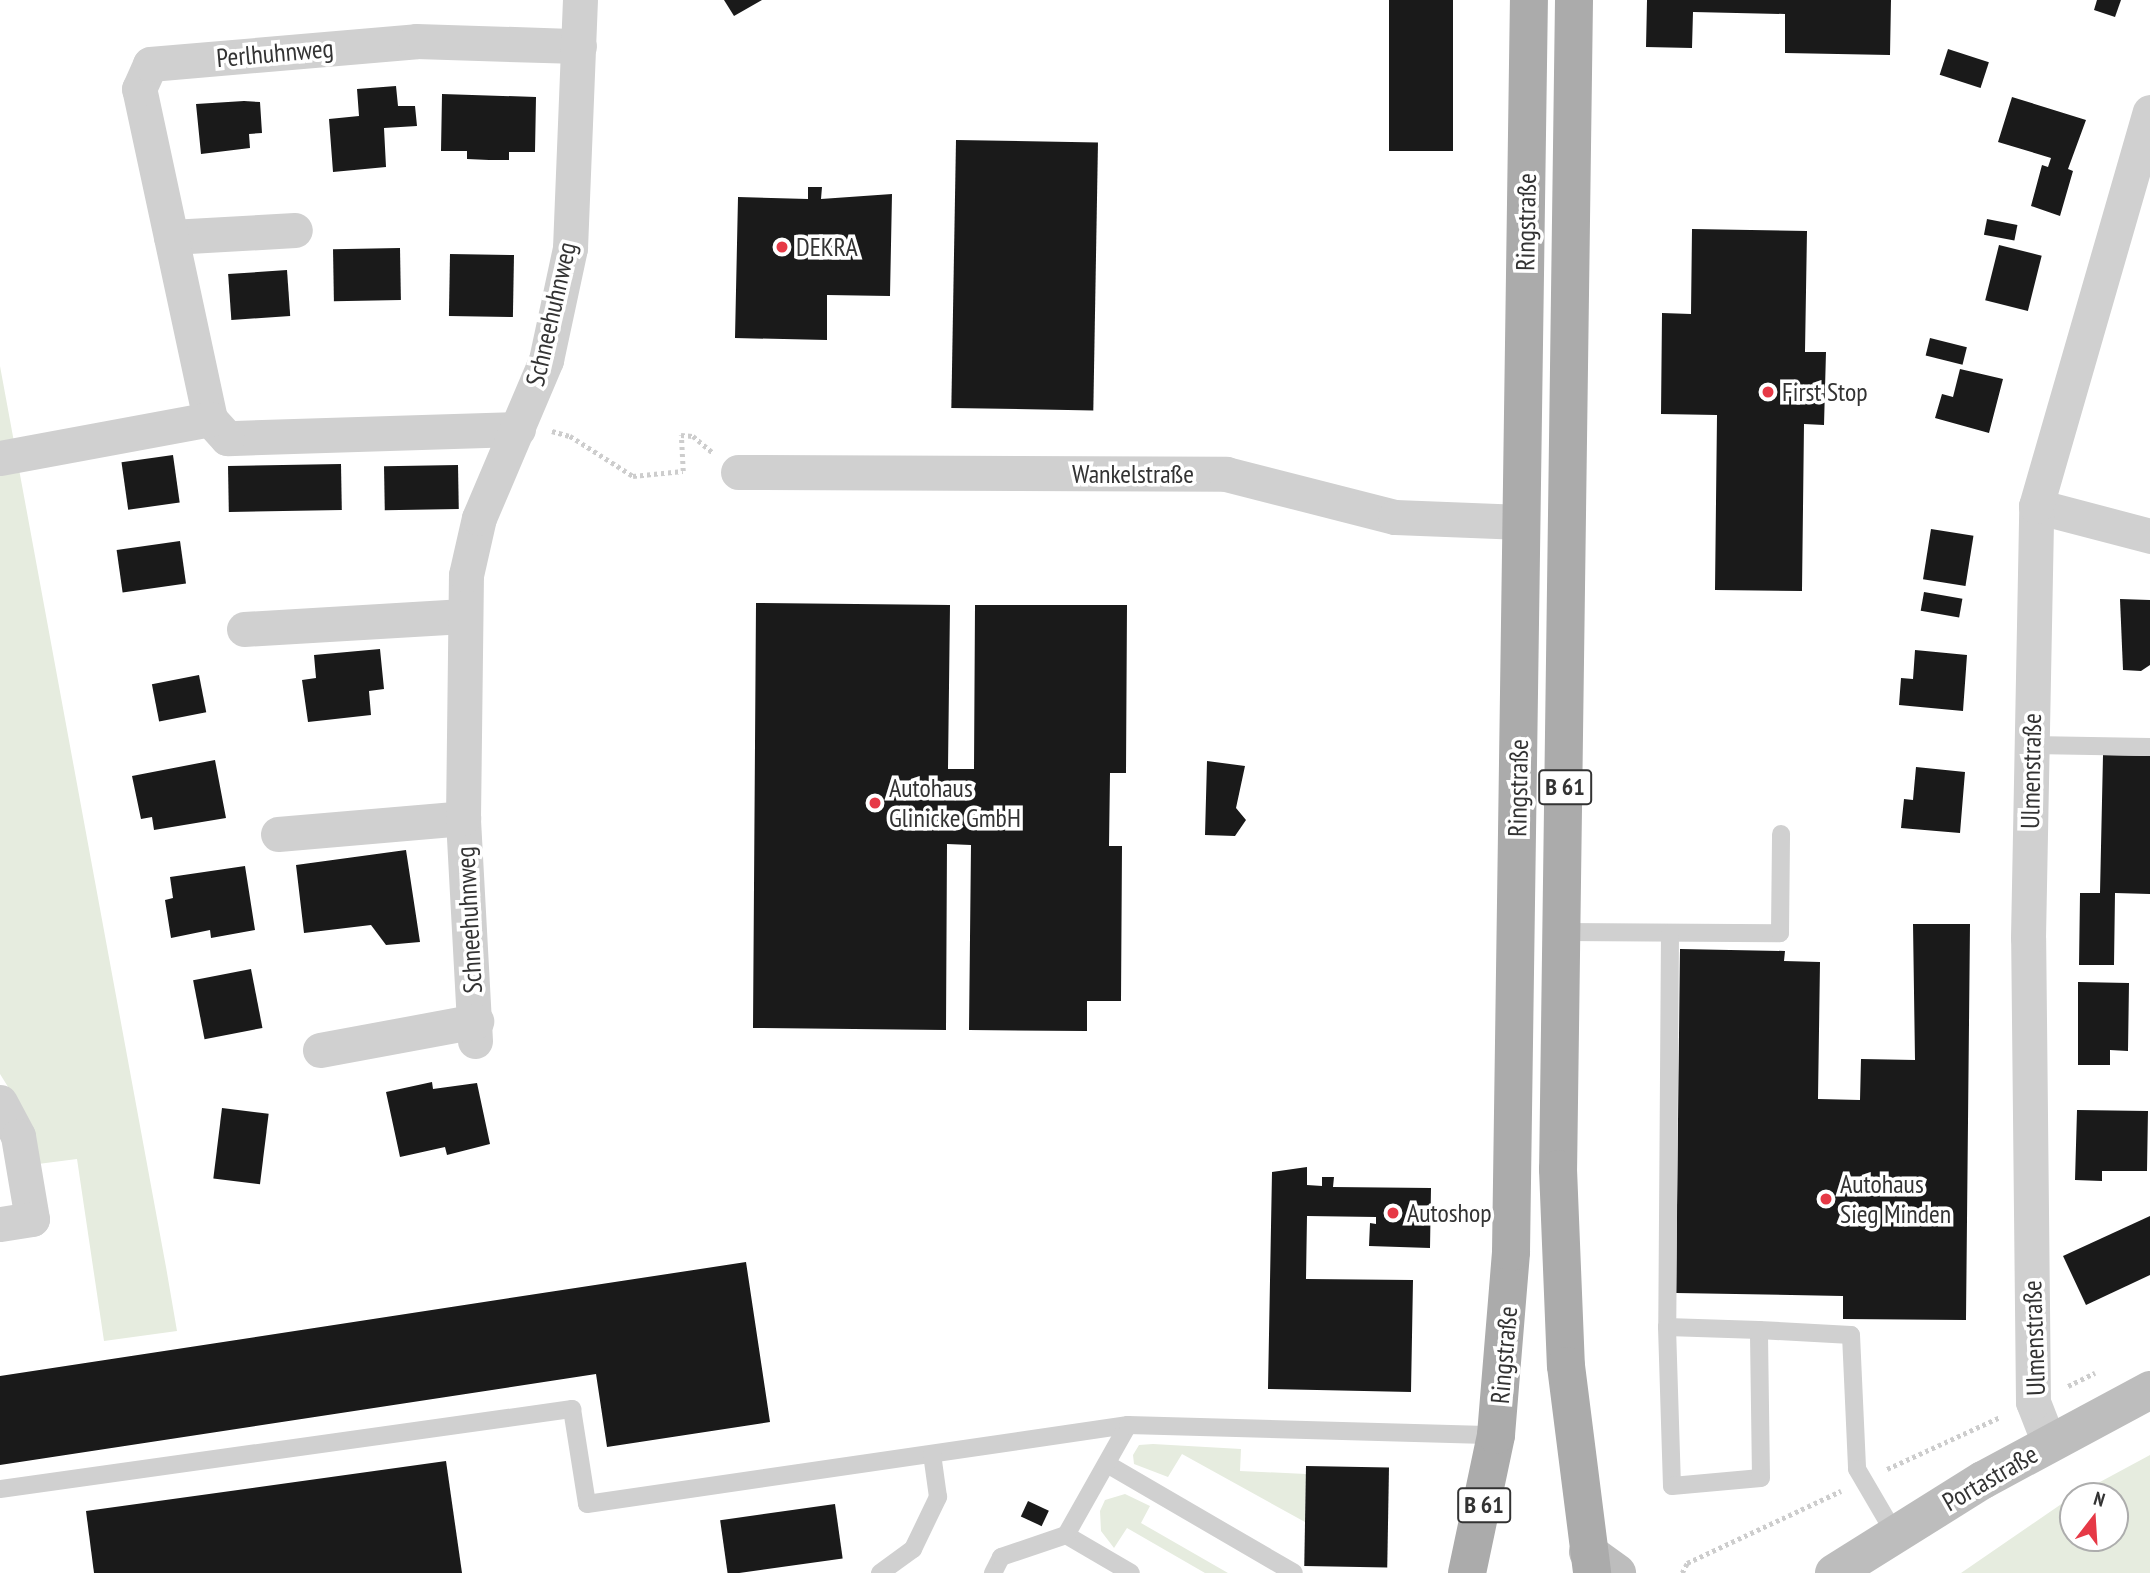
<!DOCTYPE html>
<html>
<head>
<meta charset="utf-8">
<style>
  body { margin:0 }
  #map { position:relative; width:2150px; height:1573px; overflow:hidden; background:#fff; font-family:"PT Sans Narrow",sans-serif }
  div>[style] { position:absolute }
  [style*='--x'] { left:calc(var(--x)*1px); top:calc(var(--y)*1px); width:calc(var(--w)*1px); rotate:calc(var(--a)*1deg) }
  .green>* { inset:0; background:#e6ecdf }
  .building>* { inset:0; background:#1a1a1a; transform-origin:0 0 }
  .path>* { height:4.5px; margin-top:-2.25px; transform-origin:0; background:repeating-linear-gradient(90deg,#cdcdcd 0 3.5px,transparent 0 7px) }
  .lane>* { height:18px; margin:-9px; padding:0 9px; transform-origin:9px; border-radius:9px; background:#d0d0d0 }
  .street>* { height:35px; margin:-17.5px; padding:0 17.5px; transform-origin:17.5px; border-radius:17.5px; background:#d0d0d0 }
  .secondary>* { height:38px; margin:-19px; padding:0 19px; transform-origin:19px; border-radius:19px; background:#bdbdbd }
  .primary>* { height:38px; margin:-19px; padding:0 19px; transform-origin:19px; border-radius:19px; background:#ababab }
  .dots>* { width:19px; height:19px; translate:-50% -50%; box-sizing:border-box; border:4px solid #fff; border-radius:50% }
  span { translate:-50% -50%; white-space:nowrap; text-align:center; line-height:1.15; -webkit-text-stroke:7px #fff; paint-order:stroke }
  .shield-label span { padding:2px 5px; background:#fff; border:2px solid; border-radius:5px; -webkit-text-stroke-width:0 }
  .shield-label { font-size:24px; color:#333; font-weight:700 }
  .street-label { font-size:26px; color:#333 }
  .poi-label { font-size:26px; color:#333 }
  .left { translate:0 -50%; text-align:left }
  .north { position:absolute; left:2059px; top:1482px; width:70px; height:70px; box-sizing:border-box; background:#fff; border:2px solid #adadad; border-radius:50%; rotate:17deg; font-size:19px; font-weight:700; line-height:28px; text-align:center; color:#333 }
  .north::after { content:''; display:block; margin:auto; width:24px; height:32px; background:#e63946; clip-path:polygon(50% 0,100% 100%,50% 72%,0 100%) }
</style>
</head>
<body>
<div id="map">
  <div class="green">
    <i style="clip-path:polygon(0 366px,166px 1267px,177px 1331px,104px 1341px,77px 1159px,38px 1164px,33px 1127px,0 1074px)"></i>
    <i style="clip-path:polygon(1153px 1444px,1241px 1449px,1240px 1471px,1306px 1474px,1305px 1522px,1182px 1454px,1168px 1477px,1134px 1464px,1133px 1455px,1139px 1445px)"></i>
    <i style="clip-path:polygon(2150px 1455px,2150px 1573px,1961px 1573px,2073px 1496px,2073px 1538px,2115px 1538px,2115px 1496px,2074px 1496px)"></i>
    <i style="clip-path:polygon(1125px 1494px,1150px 1506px,1141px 1523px,1228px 1573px,1205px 1573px,1127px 1528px,1114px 1548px,1101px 1531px,1100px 1511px,1105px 1500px)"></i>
  </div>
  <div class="building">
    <i style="clip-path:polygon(724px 0,762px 0,734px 16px)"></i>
    <i style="left:1389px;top:0;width:64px;height:151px"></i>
    <i style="clip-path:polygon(1647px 0,1891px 0,1890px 55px,1785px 53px,1785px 14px,1693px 12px,1692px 48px,1646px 47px)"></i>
    <i style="clip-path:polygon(2097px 0,2121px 0,2115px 17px,2094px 10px)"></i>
    <i style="left:1948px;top:49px;width:43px;height:27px;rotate:18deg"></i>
    <i style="clip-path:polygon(396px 86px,398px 106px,415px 106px,417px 126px,384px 128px,386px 167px,333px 172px,329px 119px,359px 116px,357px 89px)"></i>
    <i style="clip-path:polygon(442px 94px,536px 97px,535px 152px,509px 152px,509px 160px,489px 160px,467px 159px,467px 151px,441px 151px)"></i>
    <i style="clip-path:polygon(2012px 97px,2086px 120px,2068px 169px,2073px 171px,2060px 216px,2031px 206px,2042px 165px,2048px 167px,2051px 158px,1998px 142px)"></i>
    <i style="clip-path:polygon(244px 101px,260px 102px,262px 133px,249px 134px,250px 148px,201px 154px,196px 104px)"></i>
    <i style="left:956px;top:140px;width:142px;height:268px;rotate:1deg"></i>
    <i style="clip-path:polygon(808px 187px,822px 187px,821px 199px,892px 194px,890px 296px,827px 295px,827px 340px,735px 338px,738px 197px,808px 199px)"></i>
    <i style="left:1987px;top:219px;width:31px;height:16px;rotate:11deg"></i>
    <i style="clip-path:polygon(1692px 229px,1807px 231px,1805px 352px,1826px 352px,1824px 425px,1804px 424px,1802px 591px,1715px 590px,1717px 415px,1661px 414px,1662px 313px,1691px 314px)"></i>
    <i style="left:1999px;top:245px;width:44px;height:57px;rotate:14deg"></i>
    <i style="left:400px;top:248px;width:52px;height:67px;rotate:89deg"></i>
    <i style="left:450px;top:254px;width:64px;height:62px;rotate:1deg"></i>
    <i style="left:287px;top:270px;width:46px;height:59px;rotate:86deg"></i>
    <i style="left:1930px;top:338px;width:38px;height:18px;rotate:14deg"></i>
    <i style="clip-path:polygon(1960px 369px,2003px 379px,1989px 433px,1935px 418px,1942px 394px,1953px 397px)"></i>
    <i style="left:173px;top:455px;width:48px;height:52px;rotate:82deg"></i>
    <i style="left:341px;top:464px;width:46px;height:113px;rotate:89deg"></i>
    <i style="left:458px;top:465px;width:44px;height:74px;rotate:89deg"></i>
    <i style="left:1931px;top:529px;width:43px;height:51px;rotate:9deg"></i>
    <i style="left:180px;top:541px;width:43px;height:64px;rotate:82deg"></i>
    <i style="left:1924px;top:592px;width:39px;height:19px;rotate:10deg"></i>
    <i style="clip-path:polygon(2120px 599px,2150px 600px,2150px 665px,2141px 671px,2123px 670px)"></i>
    <i style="clip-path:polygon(756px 603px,950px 605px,948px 769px,974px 769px,975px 605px,1127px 605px,1126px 773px,1110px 773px,1109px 846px,1122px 846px,1121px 1001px,1087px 1001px,1087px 1031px,969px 1030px,971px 845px,947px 844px,946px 1030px,753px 1028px)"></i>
    <i style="clip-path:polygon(380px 649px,384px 689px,369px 691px,371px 715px,308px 722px,302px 680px,316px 678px,314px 655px)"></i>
    <i style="clip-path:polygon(1915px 650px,1967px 655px,1963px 711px,1899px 705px,1901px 678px,1913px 679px)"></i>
    <i style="left:199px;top:675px;width:38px;height:48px;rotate:79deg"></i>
    <i style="clip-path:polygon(2103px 755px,2150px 756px,2150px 894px,2115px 893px,2114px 965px,2079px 965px,2080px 893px,2100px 893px)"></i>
    <i style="clip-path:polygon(215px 760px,226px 818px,154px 830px,152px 817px,141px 819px,132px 776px)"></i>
    <i style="clip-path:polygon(1207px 761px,1245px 766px,1236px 808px,1246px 820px,1235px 836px,1205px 835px)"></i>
    <i style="clip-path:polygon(1916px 767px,1965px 772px,1960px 833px,1901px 828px,1904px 799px,1913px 800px)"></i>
    <i style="clip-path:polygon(406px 850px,420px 942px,386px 945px,371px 925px,304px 933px,296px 865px)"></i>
    <i style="clip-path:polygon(245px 866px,255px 930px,211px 938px,210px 930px,171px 938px,165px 900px,173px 898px,170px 877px)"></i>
    <i style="clip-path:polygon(1913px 924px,1970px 924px,1966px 1320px,1843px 1319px,1843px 1296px,1676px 1293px,1680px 949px,1785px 951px,1784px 961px,1820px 962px,1818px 1099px,1860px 1100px,1861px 1059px,1915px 1060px)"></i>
    <i style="left:251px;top:969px;width:60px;height:59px;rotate:79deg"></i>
    <i style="clip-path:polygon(2078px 982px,2129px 983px,2128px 1051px,2110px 1050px,2110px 1065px,2078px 1065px)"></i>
    <i style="clip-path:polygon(432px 1082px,433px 1089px,477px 1083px,490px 1144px,447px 1155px,445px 1147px,400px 1157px,386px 1092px)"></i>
    <i style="left:222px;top:1108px;width:47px;height:71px;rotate:7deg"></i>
    <i style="clip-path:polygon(2077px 1110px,2148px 1111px,2147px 1171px,2102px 1171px,2102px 1181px,2075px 1180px)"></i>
    <i style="clip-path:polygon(1307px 1167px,1307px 1185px,1322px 1186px,1322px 1177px,1334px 1177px,1333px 1187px,1431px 1188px,1430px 1248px,1369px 1246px,1370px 1223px,1376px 1224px,1376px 1217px,1307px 1216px,1306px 1279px,1413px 1280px,1411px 1392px,1268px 1389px,1272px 1172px)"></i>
    <i style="clip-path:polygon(2150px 1216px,2150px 1275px,2086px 1305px,2063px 1256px)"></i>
    <i style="clip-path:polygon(746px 1262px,770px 1422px,607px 1447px,596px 1374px,0 1465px,0 1376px)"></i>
    <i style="clip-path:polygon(446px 1461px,462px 1573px,94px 1573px,86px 1511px)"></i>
    <i style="left:1306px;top:1466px;width:83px;height:100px;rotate:1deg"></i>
    <i style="left:1028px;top:1501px;width:23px;height:17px;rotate:25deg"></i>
    <i style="left:835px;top:1504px;width:55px;height:116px;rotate:82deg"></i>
  </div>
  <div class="path">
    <i style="--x:552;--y:431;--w:19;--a:16"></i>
    <i style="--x:570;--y:436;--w:75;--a:32.4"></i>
    <i style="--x:633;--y:476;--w:50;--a:-5.7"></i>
    <i style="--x:683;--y:471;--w:36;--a:-93"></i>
    <i style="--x:681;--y:435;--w:12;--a:5"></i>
    <i style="--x:693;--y:436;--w:25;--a:40"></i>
    <i style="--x:2068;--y:1386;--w:30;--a:-26"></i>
    <i style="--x:1887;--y:1469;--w:124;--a:-24.7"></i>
    <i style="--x:1682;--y:1573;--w:11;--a:-63"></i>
    <i style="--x:1687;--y:1563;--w:170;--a:-25.1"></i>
  </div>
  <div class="lane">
    <i style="--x:2031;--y:745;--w:119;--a:1"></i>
    <i style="--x:1562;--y:932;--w:218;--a:0.3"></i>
    <i style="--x:1780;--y:933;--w:99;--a:-89.4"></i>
    <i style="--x:1670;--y:933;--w:394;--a:90.4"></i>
    <i style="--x:1667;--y:1327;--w:159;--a:88.2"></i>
    <i style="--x:1672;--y:1486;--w:89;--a:-5.1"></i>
    <i style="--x:1761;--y:1478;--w:148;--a:-90.8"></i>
    <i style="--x:1759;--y:1330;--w:92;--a:3.1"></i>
    <i style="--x:1851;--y:1335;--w:134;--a:87.4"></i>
    <i style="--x:1857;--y:1469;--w:75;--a:59.7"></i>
    <i style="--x:1667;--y:1327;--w:92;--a:1.9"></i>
    <i style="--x:1107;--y:1464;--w:216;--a:30.2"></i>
    <i style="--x:0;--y:1489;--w:578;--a:-7.96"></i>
    <i style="--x:572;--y:1409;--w:96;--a:81"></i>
    <i style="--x:587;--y:1504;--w:547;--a:-8.31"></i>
    <i style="--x:1066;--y:1535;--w:75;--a:30.3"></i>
    <i style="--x:880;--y:1573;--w:41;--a:-36"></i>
    <i style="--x:913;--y:1549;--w:58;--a:-64.3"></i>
    <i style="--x:938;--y:1497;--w:43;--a:-97.9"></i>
    <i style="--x:993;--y:1573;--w:18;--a:-63"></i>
    <i style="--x:1001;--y:1557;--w:69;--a:-18.7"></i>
    <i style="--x:1066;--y:1535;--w:126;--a:-60.6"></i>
    <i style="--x:1128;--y:1425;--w:368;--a:1.6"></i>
  </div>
  <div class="street">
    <i style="--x:171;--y:237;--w:124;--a:-3.2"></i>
    <i style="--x:518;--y:429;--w:291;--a:178.2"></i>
    <i style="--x:227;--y:438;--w:25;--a:-132"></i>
    <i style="--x:210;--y:419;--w:338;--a:-102.1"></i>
    <i style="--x:139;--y:89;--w:27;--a:-66"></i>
    <i style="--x:150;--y:64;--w:267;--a:-4.9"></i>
    <i style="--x:416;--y:41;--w:163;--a:1.8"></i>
    <i style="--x:0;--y:458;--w:214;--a:-10.5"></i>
    <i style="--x:738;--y:472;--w:488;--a:0.2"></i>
    <i style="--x:1226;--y:474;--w:174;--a:14.3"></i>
    <i style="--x:1395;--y:517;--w:127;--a:2.3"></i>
    <i style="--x:2036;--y:506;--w:118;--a:14.7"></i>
    <i style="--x:244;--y:629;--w:220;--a:-3.4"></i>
    <i style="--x:278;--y:834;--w:186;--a:-4.9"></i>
    <i style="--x:475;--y:1041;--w:223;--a:-93.1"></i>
    <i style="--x:463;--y:818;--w:243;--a:-89.3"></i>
    <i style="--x:466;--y:575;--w:58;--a:-77.2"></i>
    <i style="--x:479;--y:518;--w:172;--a:-67"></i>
    <i style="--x:546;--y:360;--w:115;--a:-77.9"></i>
    <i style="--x:570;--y:248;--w:248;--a:-87.7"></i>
    <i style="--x:320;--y:1050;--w:159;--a:-10.5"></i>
    <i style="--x:0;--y:1102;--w:38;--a:62"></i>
    <i style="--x:18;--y:1136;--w:84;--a:80.4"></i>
    <i style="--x:32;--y:1219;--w:32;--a:171"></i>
    <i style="--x:2049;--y:1443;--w:44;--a:-111.3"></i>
    <i style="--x:2033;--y:1402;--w:464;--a:-90.6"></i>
    <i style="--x:2028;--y:938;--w:432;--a:-88.9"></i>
    <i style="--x:2036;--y:506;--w:410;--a:-73.9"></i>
  </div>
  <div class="secondary">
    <i style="--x:1588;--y:1552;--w:36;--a:36"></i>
    <i style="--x:1834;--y:1573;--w:176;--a:-32"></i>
    <i style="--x:1983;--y:1480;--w:190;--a:-28.3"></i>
  </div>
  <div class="primary">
    <i style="--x:1574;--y:0;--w:1169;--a:90.78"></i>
    <i style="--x:1558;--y:1169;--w:197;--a:87.7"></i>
    <i style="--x:1566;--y:1366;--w:209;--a:82.8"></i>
    <i style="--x:1467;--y:1573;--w:141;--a:-78.1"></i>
    <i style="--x:1496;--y:1435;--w:184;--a:-85.3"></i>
    <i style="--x:1511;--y:1252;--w:1252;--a:-89.18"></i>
  </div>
  <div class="dots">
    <i style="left:782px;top:247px;background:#e63946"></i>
    <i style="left:1768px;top:392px;background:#e63946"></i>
    <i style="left:875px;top:803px;background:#e63946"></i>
    <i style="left:1826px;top:1199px;background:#e63946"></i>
    <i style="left:1393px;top:1213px;background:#e63946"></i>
  </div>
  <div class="shield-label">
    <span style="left:1565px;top:787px">B 61</span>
    <span style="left:1484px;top:1505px">B 61</span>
  </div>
  <div class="street-label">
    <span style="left:275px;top:53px;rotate:-5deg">Perlhuhnweg</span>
    <span style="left:1526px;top:222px;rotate:-89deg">Ringstraße</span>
    <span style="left:551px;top:314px;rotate:-77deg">Schneehuhnweg</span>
    <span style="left:1133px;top:474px">Wankelstraße</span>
    <span style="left:2031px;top:771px;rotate:-89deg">Ulmenstraße</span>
    <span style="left:1518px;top:788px;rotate:-89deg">Ringstraße</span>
    <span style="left:469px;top:920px;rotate:-93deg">Schneehuhnweg</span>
    <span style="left:2034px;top:1338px;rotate:-92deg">Ulmenstraße</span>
    <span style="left:1504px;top:1355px;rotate:-85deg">Ringstraße</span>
    <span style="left:1990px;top:1478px;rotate:-30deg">Portastraße</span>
  </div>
  <div class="poi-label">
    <span class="left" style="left:796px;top:247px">DEKRA</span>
    <span class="left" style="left:1782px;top:392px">First Stop</span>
    <span class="left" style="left:889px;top:803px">Autohaus<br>Glinicke GmbH</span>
    <span class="left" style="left:1840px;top:1199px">Autohaus<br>Sieg Minden</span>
    <span class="left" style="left:1407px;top:1213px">Autoshop</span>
  </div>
  <div class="north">N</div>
</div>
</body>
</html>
